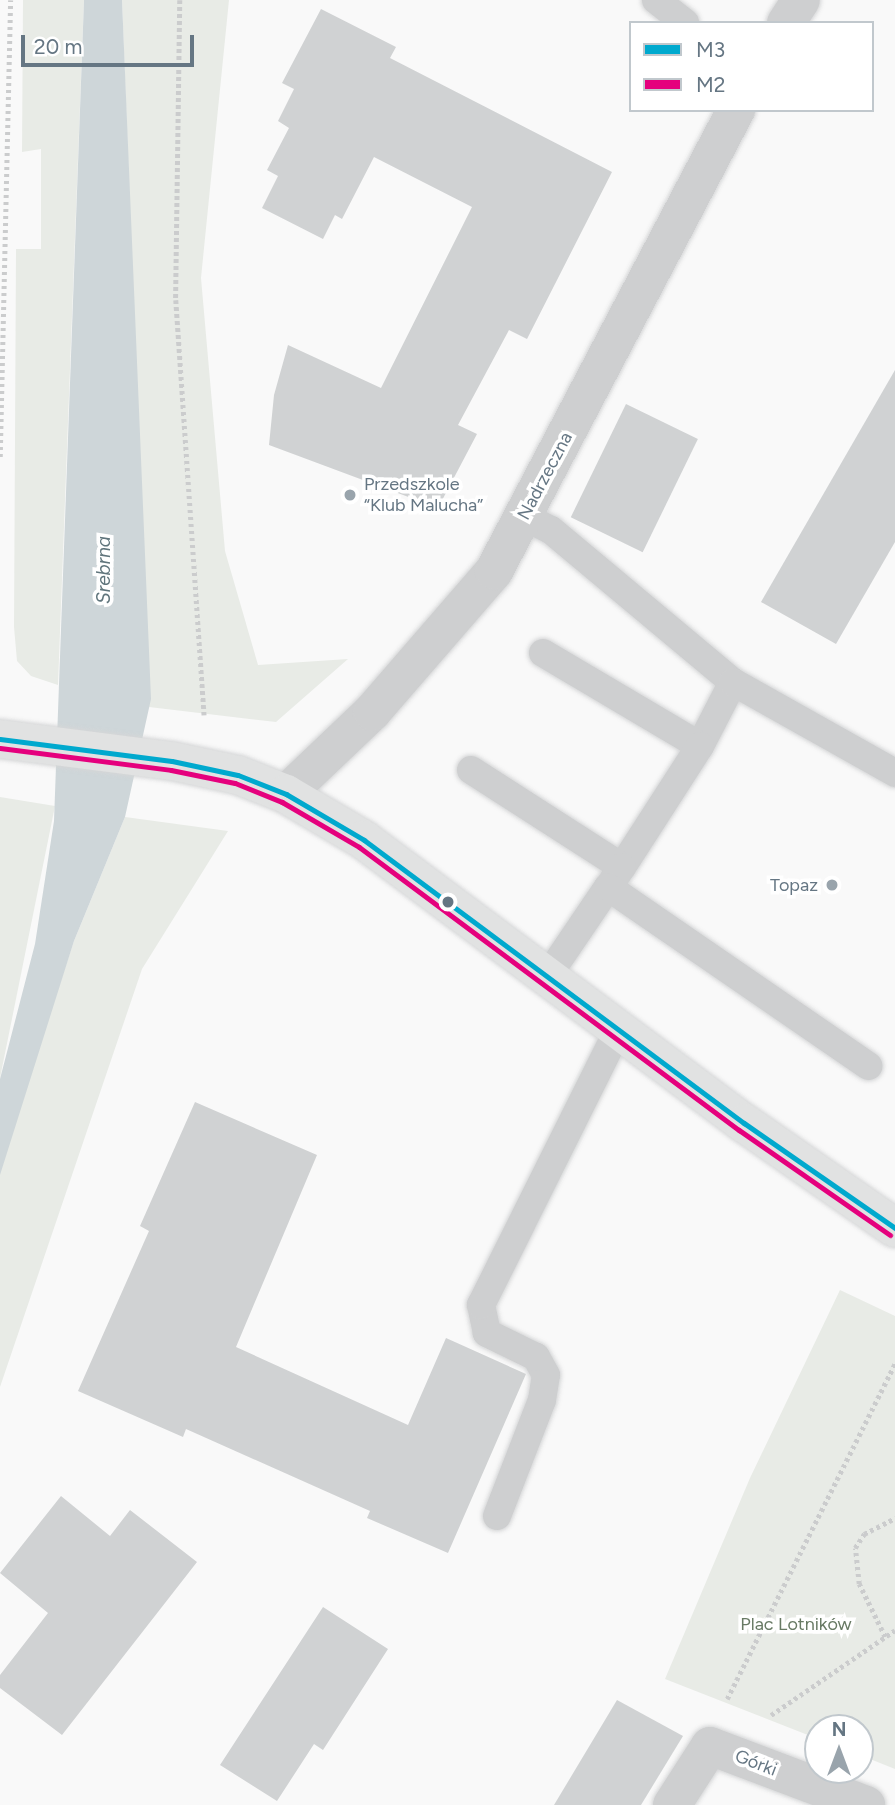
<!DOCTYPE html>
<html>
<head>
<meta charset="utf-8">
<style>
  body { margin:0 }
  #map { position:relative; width:895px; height:1805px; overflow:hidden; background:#f9f9f9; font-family:Figtree,sans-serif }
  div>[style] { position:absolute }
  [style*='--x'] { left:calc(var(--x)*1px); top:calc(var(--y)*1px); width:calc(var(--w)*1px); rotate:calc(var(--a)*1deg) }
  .green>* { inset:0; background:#e8ebe6 }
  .water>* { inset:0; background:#ced6d9 }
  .building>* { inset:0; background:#d0d2d3; transform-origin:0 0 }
  .path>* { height:4.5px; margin-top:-2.25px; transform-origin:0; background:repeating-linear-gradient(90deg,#cbcccd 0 3.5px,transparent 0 7px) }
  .roads { filter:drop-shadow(0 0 2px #d5d6d7) drop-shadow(0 0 2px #d5d6d7) }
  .lane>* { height:28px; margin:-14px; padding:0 14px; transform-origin:14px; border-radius:14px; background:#cecfd0 }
  .street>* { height:38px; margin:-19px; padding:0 19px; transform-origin:19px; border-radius:19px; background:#cecfd0 }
  .secondary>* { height:38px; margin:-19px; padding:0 19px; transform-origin:19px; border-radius:19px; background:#e1e2e2 }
  .bus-1>* { height:5px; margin:-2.5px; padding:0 2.5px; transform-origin:2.5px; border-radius:2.5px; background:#00a9ce }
  .bus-2>* { height:5px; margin:-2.5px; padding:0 2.5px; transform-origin:2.5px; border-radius:2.5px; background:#e5007d }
  .dots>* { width:19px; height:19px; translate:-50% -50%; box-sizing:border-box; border:4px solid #fff; border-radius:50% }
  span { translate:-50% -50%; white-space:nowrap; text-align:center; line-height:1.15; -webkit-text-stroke:7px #fff; paint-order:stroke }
  .street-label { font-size:18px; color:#657683 }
  .poi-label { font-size:18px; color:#657683 }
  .left { translate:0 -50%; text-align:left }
  .right { translate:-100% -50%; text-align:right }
  .park-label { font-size:18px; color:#687a64 }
  .water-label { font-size:19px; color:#60757c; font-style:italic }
  .legend { position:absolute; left:629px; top:21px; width:245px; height:91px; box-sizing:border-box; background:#fff; border:2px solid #c1c8cd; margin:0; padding:9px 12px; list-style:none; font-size:21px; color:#657683 }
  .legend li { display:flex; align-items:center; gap:14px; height:35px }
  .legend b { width:35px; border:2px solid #c1c8cd }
  .north { position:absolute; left:804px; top:1714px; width:70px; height:70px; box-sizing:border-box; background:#fff; border:2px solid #c1c8cd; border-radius:50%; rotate:0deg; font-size:19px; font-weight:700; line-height:28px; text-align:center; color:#657683 }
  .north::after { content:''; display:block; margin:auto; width:24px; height:32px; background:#99a4ac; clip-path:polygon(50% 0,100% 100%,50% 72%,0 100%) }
  .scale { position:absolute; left:21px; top:35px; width:173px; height:32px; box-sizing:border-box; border:4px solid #657683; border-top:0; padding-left:9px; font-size:21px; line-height:24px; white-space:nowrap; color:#657683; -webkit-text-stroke:5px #fff; paint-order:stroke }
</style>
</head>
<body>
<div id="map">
  <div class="green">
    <i style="clip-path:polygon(23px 0,84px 0,58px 685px,31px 676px,17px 661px,14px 627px,16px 249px,41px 249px,41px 149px,22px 152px)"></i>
    <i style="clip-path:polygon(122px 0,229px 0,201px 278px,225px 551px,258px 665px,348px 659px,276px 722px,149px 707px)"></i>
    <i style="clip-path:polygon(0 797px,55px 806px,0 1078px)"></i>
    <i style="clip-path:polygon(125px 817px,228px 831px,142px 969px,0 1387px,0 1164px,74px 941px)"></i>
    <i style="clip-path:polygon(840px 1290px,895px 1316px,895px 1769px,860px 1755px,860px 1728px,818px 1728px,818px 1739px,665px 1679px,750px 1478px)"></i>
  </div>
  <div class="water">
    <i style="clip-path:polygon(84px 0,122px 0,151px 699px,125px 817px,74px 941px,0 1175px,0 1079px,35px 944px,54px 821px)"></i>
  </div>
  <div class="building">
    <i style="clip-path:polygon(321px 9px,396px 47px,390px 58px,612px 172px,527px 339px,509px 330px,458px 425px,477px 434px,438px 508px,269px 445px,274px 395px,288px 345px,381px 388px,472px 207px,374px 157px,342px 219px,335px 215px,323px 239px,262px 208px,278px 176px,267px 170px,289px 128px,278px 121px,294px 89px,282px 83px)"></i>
    <i style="clip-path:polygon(895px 370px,895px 542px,836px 644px,761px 602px)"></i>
    <i style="left:626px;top:404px;width:80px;height:126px;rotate:26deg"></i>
    <i style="clip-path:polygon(195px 1102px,317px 1155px,236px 1347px,408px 1425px,446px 1338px,526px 1374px,448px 1553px,367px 1518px,370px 1511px,186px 1429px,183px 1437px,78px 1391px,149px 1231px,140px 1226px)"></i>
    <i style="clip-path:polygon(61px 1496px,110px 1536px,130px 1510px,197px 1562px,62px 1735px,0 1688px,0 1675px,48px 1613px,0 1573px)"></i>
    <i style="clip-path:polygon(323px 1607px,388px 1649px,323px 1750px,314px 1744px,277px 1801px,220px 1765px)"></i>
    <i style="clip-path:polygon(617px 1700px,683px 1736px,641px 1805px,554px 1805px)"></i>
  </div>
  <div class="path">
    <i style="--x:180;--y:0;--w:300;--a:90.8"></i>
    <i style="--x:176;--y:300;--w:416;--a:86.1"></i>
    <i style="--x:0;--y:457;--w:457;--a:-88.7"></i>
    <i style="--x:885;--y:1637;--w:59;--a:-116.1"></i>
    <i style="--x:859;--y:1584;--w:36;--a:-96"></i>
    <i style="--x:855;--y:1548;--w:17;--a:-57"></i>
    <i style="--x:864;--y:1534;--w:35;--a:-27"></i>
    <i style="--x:727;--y:1699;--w:376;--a:-63.4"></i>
    <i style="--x:771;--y:1715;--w:150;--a:-34.4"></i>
  </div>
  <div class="roads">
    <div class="lane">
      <i style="--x:656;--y:0;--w:37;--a:38"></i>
      <i style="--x:523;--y:516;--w:31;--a:27"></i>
      <i style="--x:551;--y:530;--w:237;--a:39.9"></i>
      <i style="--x:733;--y:682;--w:72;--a:117.3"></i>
      <i style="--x:543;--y:653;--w:182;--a:30.6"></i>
      <i style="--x:700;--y:746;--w:144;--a:122.8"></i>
      <i style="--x:733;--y:682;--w:186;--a:29.3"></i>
      <i style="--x:471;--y:770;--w:179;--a:32.7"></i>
      <i style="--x:622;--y:867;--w:18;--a:124"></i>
      <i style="--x:549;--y:974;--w:105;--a:-55.9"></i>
      <i style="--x:608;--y:887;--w:316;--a:34.5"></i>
      <i style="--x:497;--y:1516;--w:124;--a:-68.8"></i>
      <i style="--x:542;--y:1400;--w:25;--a:-81"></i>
      <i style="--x:546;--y:1375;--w:21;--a:-119"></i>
      <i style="--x:536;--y:1357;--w:55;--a:-153.9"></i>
      <i style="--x:487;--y:1333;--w:29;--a:-102"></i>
      <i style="--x:481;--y:1305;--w:309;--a:-63.5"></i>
    </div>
    <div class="street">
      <i style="--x:786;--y:23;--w:27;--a:-57"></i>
      <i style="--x:286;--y:794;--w:119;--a:-43.6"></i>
      <i style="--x:372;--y:712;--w:186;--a:-49.1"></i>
      <i style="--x:494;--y:571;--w:521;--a:-62.3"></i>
      <i style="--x:672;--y:1805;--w:70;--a:-57.2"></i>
      <i style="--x:710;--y:1746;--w:167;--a:20.7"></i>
    </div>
    <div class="secondary">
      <i style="--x:0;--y:739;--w:173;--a:7.3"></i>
      <i style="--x:172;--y:761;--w:67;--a:12"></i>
      <i style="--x:238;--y:775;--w:52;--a:21.6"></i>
      <i style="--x:286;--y:794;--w:91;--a:30.5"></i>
      <i style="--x:364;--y:840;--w:474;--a:36.7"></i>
      <i style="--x:744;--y:1123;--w:184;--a:34.8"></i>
    </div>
  </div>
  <div class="bus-1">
    <i style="--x:0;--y:739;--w:173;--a:7.3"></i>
    <i style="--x:172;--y:761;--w:67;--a:12"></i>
    <i style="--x:238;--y:775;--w:52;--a:21.6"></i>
    <i style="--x:286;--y:794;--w:91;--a:30.5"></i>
    <i style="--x:364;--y:840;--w:474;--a:36.7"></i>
    <i style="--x:744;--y:1123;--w:184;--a:34.8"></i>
  </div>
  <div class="bus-2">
    <i style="--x:0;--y:748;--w:172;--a:7.3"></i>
    <i style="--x:171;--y:770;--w:65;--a:11.5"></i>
    <i style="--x:235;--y:783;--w:51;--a:22"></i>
    <i style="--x:282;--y:802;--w:89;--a:30.3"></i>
    <i style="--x:359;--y:847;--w:474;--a:36.7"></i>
    <i style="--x:739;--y:1130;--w:184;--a:34.8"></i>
  </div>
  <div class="dots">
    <i style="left:350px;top:495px;background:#99a4ac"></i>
    <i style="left:832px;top:885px;background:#99a4ac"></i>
    <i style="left:448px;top:902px;background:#657683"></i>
  </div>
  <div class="street-label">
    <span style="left:545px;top:476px;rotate:-62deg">Nadrzeczna</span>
    <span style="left:756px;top:1763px;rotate:21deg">Górki</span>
  </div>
  <div class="poi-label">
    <span class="left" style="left:364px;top:495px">Przedszkole<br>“Klub Malucha”</span>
    <span class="right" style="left:818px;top:885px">Topaz</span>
  </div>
  <div class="park-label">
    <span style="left:796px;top:1624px">Plac Lotników</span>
  </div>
  <div class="water-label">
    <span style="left:104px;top:570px;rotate:-90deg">Srebrna</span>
  </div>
  <ul class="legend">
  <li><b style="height:9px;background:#00a9ce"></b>M3</li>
  <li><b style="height:9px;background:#e5007d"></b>M2</li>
  </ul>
  <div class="north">N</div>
  <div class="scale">20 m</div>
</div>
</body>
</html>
